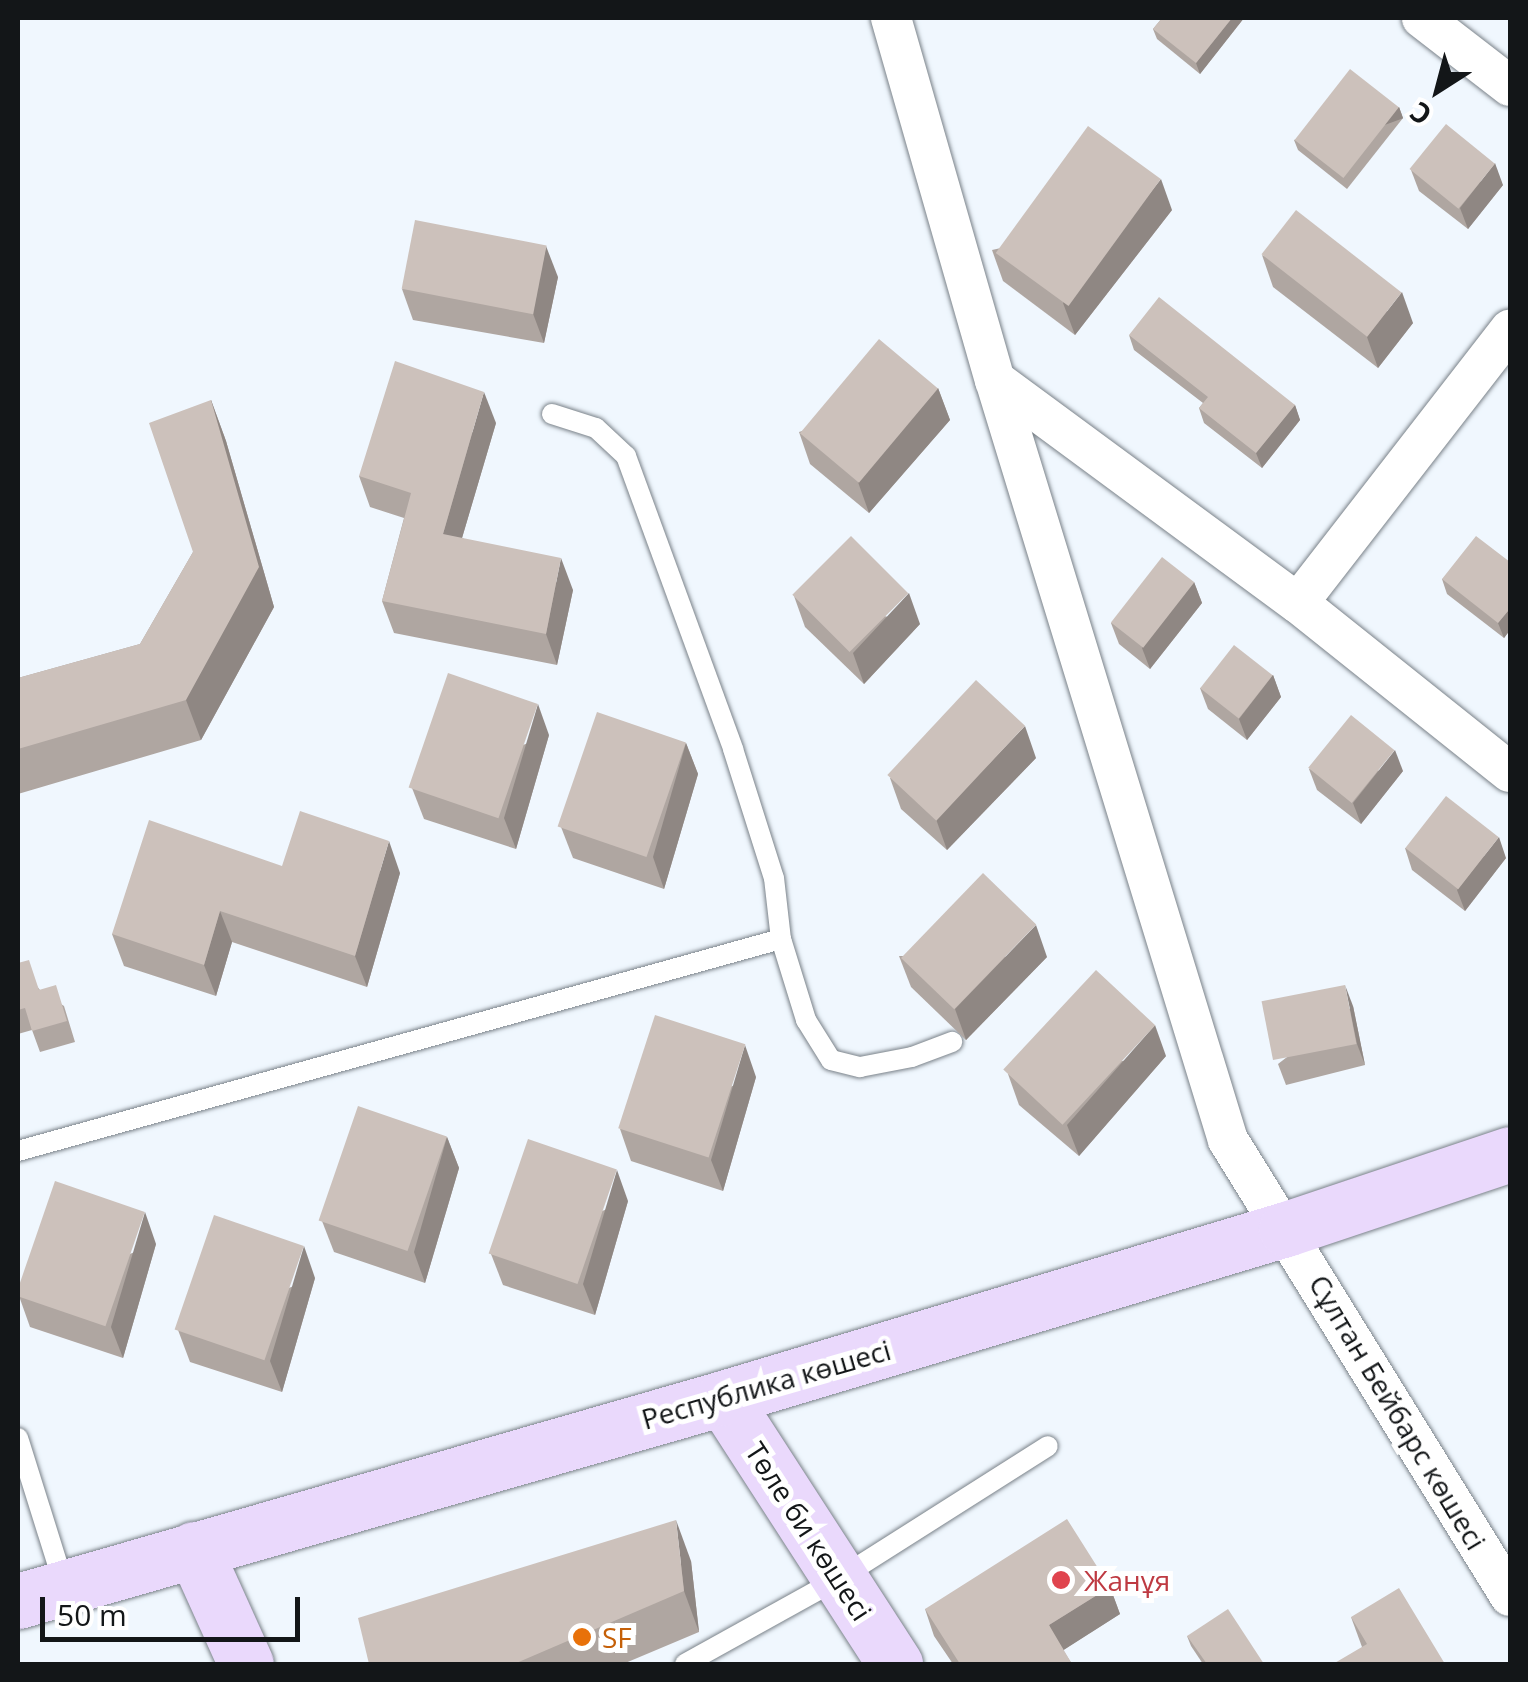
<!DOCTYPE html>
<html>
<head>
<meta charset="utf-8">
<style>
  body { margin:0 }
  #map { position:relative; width:1528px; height:1682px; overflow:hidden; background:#f0f7fe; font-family:"Open Sans",sans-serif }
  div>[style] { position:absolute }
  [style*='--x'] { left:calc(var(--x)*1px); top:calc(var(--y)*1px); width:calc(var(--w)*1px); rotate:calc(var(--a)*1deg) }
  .roads { filter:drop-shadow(0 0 2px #7a8289) drop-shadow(0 0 2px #7a8289) }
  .lane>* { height:20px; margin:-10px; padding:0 10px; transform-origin:10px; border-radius:10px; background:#fff }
  .street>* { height:40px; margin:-20px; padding:0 20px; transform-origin:20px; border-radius:20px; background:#fff }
  .secondary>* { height:55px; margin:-27.5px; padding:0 27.5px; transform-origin:27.5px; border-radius:27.5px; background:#ead9fc }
  .wall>* { inset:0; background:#afa6a1 }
  .shaded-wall>* { inset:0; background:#8f8783; transform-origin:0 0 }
  .building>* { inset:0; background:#ccc1bb; transform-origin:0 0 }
  .dots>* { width:28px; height:28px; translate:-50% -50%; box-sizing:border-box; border:5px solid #fff; border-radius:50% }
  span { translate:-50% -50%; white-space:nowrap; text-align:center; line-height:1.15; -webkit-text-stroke:10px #fff; paint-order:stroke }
  .street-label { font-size:28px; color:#131618 }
  .health-label { font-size:28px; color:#be3a42 }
  .left { translate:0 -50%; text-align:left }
  .food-label { font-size:28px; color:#c56008 }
  .frame { position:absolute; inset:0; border:20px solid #131618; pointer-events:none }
  .north { position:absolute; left:1388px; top:40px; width:100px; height:100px; -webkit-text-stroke:8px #fff; paint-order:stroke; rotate:216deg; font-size:28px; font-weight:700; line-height:40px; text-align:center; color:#131618 }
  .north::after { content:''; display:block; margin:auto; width:35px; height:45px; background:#131618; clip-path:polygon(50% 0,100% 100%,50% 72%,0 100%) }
  .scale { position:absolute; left:40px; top:1597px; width:260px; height:45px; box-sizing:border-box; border:5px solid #131618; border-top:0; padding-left:12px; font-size:30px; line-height:35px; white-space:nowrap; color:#131618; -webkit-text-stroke:8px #fff; paint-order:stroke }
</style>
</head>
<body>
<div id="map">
  <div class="roads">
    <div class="lane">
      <i style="--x:552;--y:414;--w:46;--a:17.7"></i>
      <i style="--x:596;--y:428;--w:41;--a:43"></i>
      <i style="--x:626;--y:456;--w:312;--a:69.9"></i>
      <i style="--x:733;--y:749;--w:135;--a:72.4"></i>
      <i style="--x:774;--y:878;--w:61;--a:83.5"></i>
      <i style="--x:781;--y:939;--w:85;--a:72.8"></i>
      <i style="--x:806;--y:1020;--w:47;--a:58"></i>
      <i style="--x:831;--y:1060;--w:30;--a:14"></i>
      <i style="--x:860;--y:1067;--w:53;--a:-10.9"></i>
      <i style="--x:912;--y:1057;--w:43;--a:-20.6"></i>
      <i style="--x:18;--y:1151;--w:792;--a:-15.53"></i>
      <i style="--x:18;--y:1438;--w:154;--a:72.6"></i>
      <i style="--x:685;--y:1664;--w:177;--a:-29"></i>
      <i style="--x:840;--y:1578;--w:246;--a:-32.4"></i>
    </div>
    <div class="street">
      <i style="--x:891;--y:18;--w:377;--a:74"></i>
      <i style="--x:995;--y:380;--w:795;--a:72.96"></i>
      <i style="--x:1228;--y:1140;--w:536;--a:58.27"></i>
      <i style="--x:1422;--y:18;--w:111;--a:37.7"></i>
      <i style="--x:995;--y:380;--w:376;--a:36.4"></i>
      <i style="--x:1298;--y:603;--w:271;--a:38.6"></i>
      <i style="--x:1298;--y:603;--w:346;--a:-52.2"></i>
    </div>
    <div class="secondary">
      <i style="--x:723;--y:1398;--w:317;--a:57.1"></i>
      <i style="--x:194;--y:1549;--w:126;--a:65.7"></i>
      <i style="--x:18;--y:1601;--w:734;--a:-16.06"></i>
      <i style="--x:723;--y:1398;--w:588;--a:-16.71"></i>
      <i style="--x:1286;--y:1229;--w:236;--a:-18.5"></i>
    </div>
  </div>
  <div class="wall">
    <i style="clip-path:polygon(1162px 18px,1244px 18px,1200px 74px,1157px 39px,1153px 29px)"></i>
    <i style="clip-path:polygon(1399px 107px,1403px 118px,1347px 189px,1298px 150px,1294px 140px)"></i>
    <i style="clip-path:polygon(1411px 170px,1503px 185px,1468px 229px,1419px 191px)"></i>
    <i style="clip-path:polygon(1172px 210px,1075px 335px,1003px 281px,992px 250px)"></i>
    <i style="clip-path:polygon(1262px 255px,1413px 323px,1378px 368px,1273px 287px)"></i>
    <i style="clip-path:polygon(558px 277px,544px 343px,413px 320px,402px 289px)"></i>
    <i style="clip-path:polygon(1129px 335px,1295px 405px,1300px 420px,1262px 468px,1204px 423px,1199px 408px,1203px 403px,1134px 350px)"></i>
    <i style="clip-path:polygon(938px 388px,950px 420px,869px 513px,810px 464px,799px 432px)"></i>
    <i style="clip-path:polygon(211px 400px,226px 441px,274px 607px,201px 740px,18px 794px,18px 678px,140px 644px,193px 552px)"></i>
    <i style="clip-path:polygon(496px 423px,462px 538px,573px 590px,557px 665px,394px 633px,382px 601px,404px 518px,370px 507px,359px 476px)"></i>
    <i style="clip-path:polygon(1510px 562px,1510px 630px,1504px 638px,1447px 594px,1442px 579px)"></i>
    <i style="clip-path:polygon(1194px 582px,1202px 603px,1150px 669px,1119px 644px,1111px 623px)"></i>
    <i style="clip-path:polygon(794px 596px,920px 624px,864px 684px,805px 627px)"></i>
    <i style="clip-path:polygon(1273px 675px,1281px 697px,1247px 740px,1208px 709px,1200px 688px)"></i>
    <i style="clip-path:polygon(549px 735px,516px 849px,424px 819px,412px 788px)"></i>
    <i style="clip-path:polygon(686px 743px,698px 774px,664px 889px,573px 858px,561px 827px)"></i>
    <i style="clip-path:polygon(1036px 758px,947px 850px,901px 809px,890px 778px)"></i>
    <i style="clip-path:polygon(1309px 769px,1403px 771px,1361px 824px,1317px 790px)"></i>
    <i style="clip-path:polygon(1405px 848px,1506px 858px,1465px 911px,1412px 870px)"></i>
    <i style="clip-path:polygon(282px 866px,400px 873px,367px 987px,232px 942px,216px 996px,124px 966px,112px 934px)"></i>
    <i style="clip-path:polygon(899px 956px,1047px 957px,966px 1040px,911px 987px)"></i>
    <i style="clip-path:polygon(18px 963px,40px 990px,64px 1006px,75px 1042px,40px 1052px,32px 1030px,18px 1034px)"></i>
    <i style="clip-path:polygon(1353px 1006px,1365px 1065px,1286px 1085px,1278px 1064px)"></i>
    <i style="clip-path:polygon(1166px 1056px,1079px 1156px,1019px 1105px,1008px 1074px)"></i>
    <i style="clip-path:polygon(756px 1077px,723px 1191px,631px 1161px,620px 1129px)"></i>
    <i style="clip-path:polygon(447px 1137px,459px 1168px,425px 1283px,334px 1252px,322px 1221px)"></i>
    <i style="clip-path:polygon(628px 1201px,595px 1315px,503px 1285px,491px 1254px)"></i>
    <i style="clip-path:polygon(156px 1244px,123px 1358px,30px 1327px,19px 1296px)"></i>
    <i style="clip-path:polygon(315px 1278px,282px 1392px,190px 1362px,178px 1330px)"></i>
    <i style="clip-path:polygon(691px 1561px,699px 1632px,623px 1664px,369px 1664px)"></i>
    <i style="clip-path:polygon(1110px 1587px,1120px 1614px,1063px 1650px,1072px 1664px,953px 1664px,934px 1636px,925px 1609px)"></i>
    <i style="clip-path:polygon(1351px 1617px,1445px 1664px,1362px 1647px)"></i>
    <i style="clip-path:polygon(1187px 1636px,1264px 1664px,1203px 1664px,1191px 1646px)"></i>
  </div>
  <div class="shaded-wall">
    <i style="clip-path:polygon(1232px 18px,1244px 18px,1200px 74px,1196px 63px)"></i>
    <i style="left:1399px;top:107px;width:12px;height:90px;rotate:70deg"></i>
    <i style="clip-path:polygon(1495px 163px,1503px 185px,1468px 229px,1460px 208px)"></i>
    <i style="clip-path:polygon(1161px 179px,1172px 210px,1075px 335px,1063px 303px)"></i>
    <i style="clip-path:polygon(546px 246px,558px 277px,544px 343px,532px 311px)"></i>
    <i style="clip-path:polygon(1402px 292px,1413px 323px,1378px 368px,1367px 337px)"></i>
    <i style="clip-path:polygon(938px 388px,950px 420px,869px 513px,858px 482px)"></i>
    <i style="clip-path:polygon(484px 392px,496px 423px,454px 565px,443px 534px)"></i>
    <i style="clip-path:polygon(211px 400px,226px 441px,274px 607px,201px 740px,186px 700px)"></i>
    <i style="clip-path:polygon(1295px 405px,1300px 420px,1262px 468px,1256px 453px)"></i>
    <i style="clip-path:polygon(561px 558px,573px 590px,557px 665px,546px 634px)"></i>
    <i style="clip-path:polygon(1194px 582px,1202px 603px,1150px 669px,1142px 648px)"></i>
    <i style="clip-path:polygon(909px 593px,920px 624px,864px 684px,853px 653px)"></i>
    <i style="clip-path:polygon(1508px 611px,1510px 618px,1510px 630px,1504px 638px,1498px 623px)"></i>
    <i style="clip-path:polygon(1273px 675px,1281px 697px,1247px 740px,1239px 719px)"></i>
    <i style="clip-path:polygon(538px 704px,549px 735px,516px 849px,504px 818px)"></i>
    <i style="clip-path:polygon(1025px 726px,1036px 758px,947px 850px,936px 819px)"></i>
    <i style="clip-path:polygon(686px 743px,698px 774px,664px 889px,653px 857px)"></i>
    <i style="clip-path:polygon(1395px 750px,1403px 771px,1361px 824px,1353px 803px)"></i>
    <i style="clip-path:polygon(1499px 837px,1506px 858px,1465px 911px,1457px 890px)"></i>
    <i style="clip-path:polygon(389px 841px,400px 873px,367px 987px,355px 956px)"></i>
    <i style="clip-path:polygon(220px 911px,232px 942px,216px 996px,204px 965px)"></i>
    <i style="clip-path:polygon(1036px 925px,1047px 957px,966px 1040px,955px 1009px)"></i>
    <i style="clip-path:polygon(1345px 985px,1353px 1006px,1365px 1065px,1357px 1044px)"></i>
    <i style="clip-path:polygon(1155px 1025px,1166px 1056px,1079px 1156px,1067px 1125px)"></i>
    <i style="clip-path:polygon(745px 1045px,756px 1077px,723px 1191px,711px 1160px)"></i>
    <i style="clip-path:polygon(447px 1137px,459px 1168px,425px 1283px,414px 1252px)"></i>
    <i style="clip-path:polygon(617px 1170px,628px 1201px,595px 1315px,583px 1284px)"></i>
    <i style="clip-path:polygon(145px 1212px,156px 1244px,123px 1358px,111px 1327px)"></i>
    <i style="clip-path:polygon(304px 1246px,315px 1278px,282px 1392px,270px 1361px)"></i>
    <i style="clip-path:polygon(676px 1520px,691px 1561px,699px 1632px,684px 1591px)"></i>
    <i style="clip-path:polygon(1110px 1587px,1120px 1614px,1059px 1653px,1049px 1625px)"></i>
  </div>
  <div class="building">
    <i style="clip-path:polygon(1162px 18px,1232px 18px,1196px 63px,1153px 29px)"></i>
    <i style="left:1350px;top:69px;width:62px;height:90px;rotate:38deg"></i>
    <i style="left:1446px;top:124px;width:63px;height:58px;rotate:39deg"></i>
    <i style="left:1088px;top:126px;width:90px;height:157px;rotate:36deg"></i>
    <i style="left:1296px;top:210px;width:134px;height:56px;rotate:38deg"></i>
    <i style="left:415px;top:220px;width:134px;height:70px;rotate:11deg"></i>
    <i style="clip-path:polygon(1159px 297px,1295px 405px,1256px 453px,1199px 408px,1208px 397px,1129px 335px)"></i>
    <i style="left:879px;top:339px;width:77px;height:123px;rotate:40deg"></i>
    <i style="clip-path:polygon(395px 361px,484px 392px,443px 534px,561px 558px,546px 634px,382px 601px,411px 493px,359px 476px)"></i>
    <i style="clip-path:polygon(211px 400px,259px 567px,186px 700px,18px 749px,18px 678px,140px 644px,193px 552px,149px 423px)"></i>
    <i style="left:851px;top:536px;width:81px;height:83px;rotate:45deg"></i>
    <i style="clip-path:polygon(1476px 536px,1510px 562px,1510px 613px,1508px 611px,1498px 623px,1442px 579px)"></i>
    <i style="left:1162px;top:557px;width:41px;height:83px;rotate:38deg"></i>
    <i style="left:1234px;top:645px;width:49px;height:55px;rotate:38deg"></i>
    <i style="left:448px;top:673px;width:95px;height:121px;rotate:19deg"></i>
    <i style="left:976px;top:680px;width:67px;height:130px;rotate:43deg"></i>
    <i style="left:597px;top:712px;width:94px;height:121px;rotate:19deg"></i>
    <i style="left:1351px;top:715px;width:56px;height:68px;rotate:39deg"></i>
    <i style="left:1446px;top:796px;width:67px;height:66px;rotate:38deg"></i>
    <i style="clip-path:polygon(300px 811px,389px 841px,355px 956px,220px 911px,204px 965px,112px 934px,149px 820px,282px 866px)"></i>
    <i style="left:983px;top:873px;width:74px;height:118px;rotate:44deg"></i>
    <i style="clip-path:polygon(29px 960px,39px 990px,56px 985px,67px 1021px,32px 1031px,25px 1008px,18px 1010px,18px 963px)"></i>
    <i style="left:1096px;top:970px;width:81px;height:136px;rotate:43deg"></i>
    <i style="left:1345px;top:985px;width:60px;height:85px;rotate:79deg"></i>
    <i style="left:655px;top:1015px;width:95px;height:119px;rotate:18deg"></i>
    <i style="left:358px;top:1106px;width:94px;height:121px;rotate:19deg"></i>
    <i style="left:528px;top:1139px;width:94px;height:121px;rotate:19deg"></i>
    <i style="left:55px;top:1181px;width:95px;height:121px;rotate:19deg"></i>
    <i style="left:214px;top:1215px;width:95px;height:121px;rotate:19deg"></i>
    <i style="clip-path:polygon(1067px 1519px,1110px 1587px,1049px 1625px,1072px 1664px,960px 1664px,925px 1609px)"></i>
    <i style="clip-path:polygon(676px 1520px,684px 1591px,514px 1664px,369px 1664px,358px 1618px)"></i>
    <i style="clip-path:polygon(1399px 1588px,1445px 1664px,1333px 1664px,1367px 1644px,1351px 1617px)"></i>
    <i style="clip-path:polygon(1228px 1609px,1264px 1664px,1207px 1664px,1187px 1636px)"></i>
  </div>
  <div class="dots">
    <i style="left:1061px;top:1580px;background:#e0444e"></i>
    <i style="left:582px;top:1637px;background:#e8710a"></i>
  </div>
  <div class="street-label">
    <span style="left:766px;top:1384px;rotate:-16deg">Республика көшесі</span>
    <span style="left:1398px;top:1412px;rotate:59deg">Сұлтан Бейбарс көшесі</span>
    <span style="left:809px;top:1531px;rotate:57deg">Төле би көшесі</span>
  </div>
  <div class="health-label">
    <span class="left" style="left:1084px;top:1580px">Жанұя</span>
  </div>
  <div class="food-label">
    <span class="left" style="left:602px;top:1637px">SF</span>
  </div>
  <div class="frame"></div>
  <div class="north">С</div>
  <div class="scale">50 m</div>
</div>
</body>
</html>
